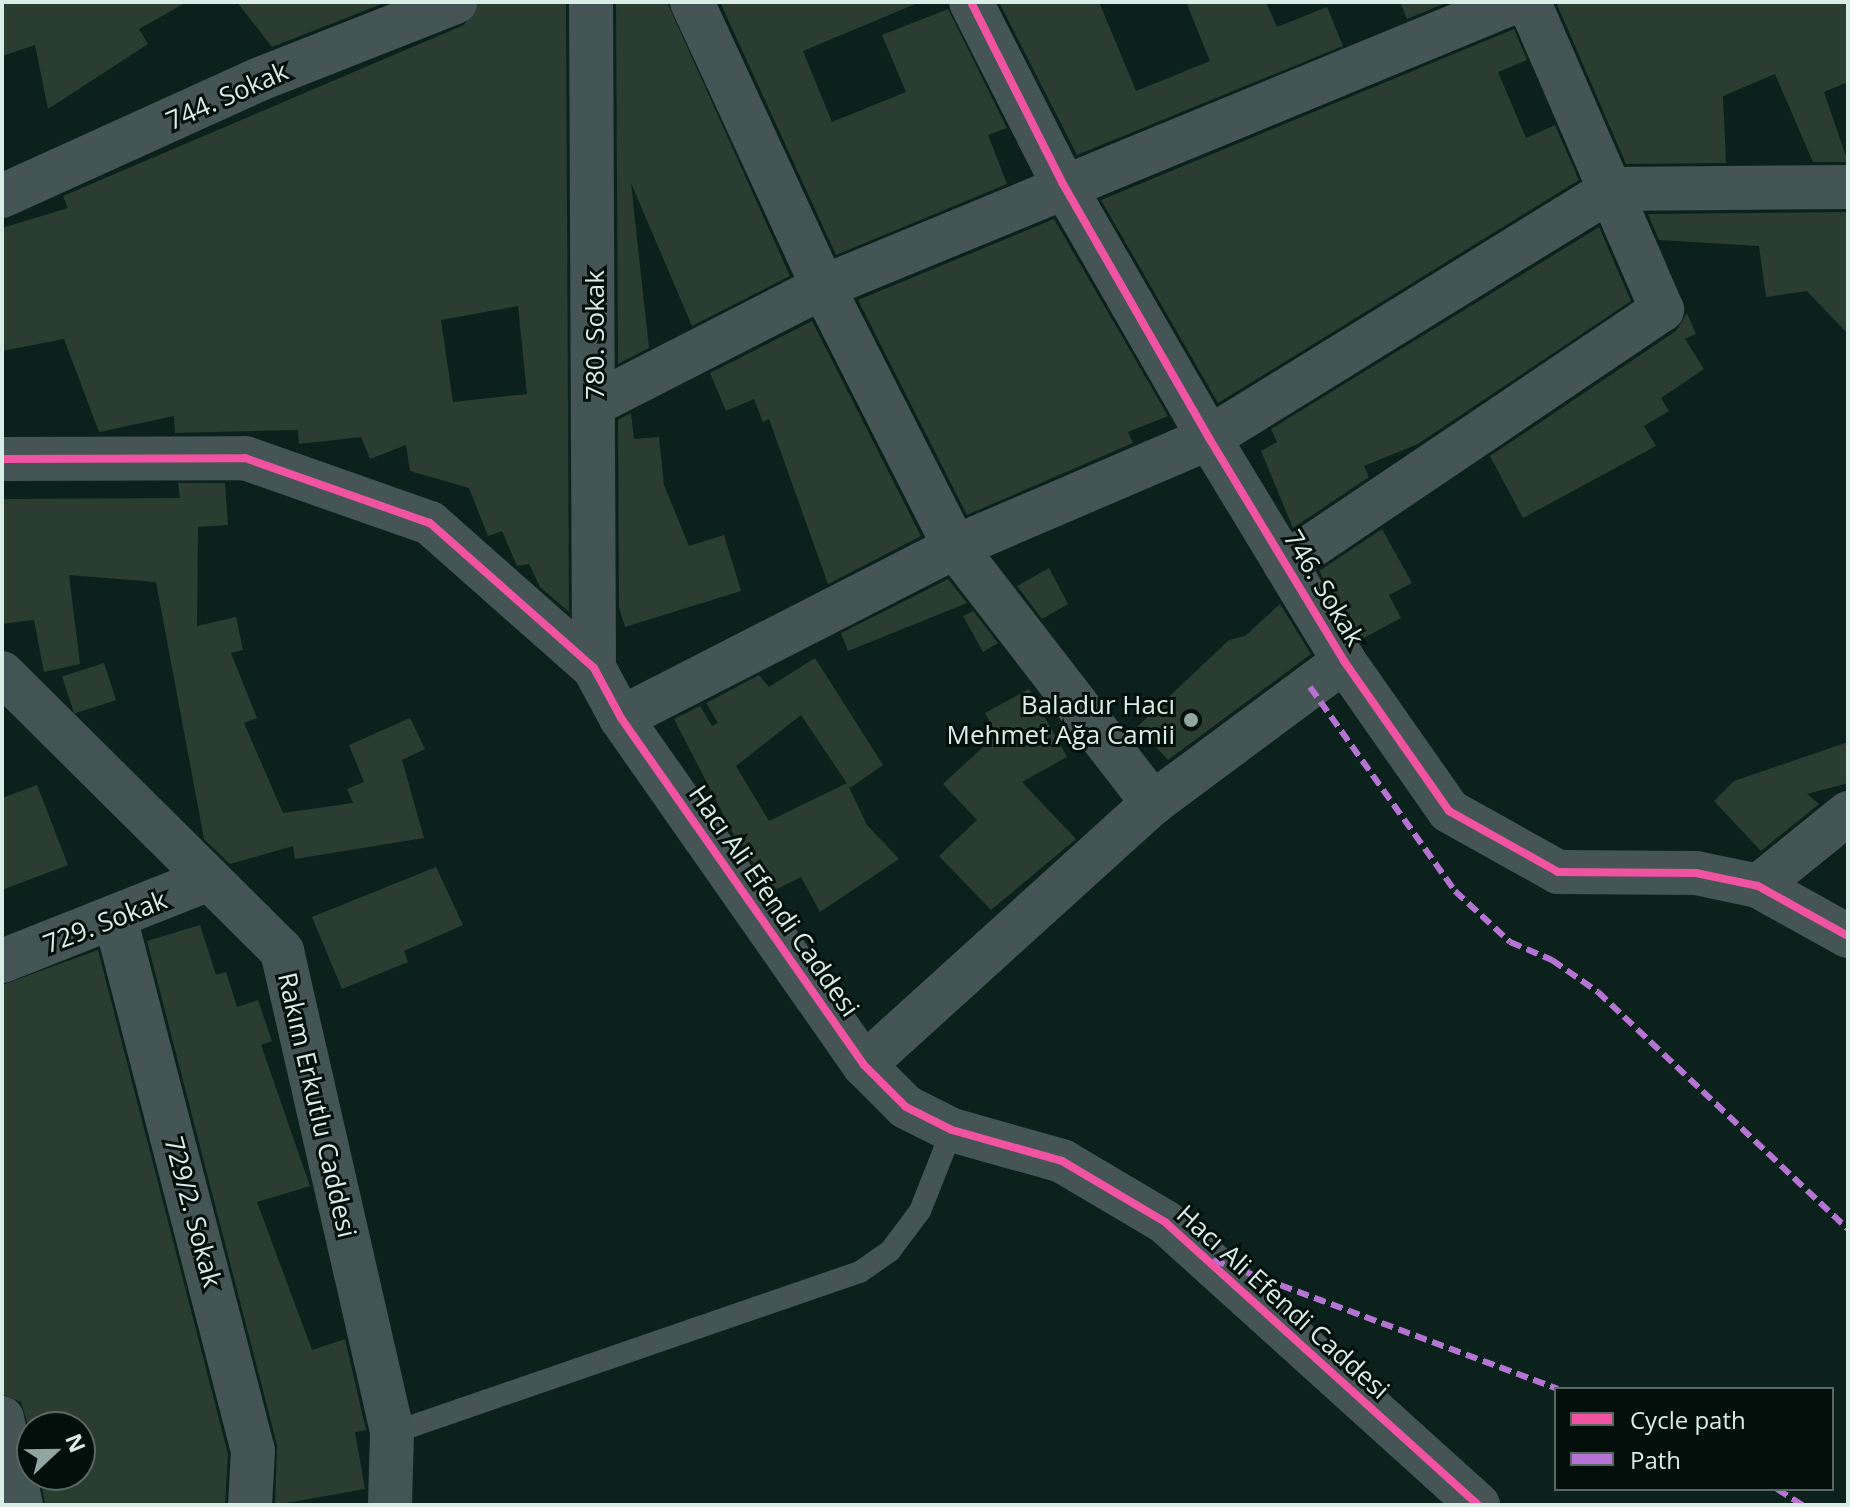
<!DOCTYPE html>
<html>
<head>
<meta charset="utf-8">
<style>
  body { margin:0 }
  #map { position:relative; width:1850px; height:1507px; overflow:hidden; background:#0b211c; font-family:"Open Sans",sans-serif }
  div>[style] { position:absolute }
  [style*='--x'] { left:calc(var(--x)*1px); top:calc(var(--y)*1px); width:calc(var(--w)*1px); rotate:calc(var(--a)*1deg) }
  .building>* { inset:0; background:#2a3d30; transform-origin:0 0 }
  .lane>* { height:22px; margin:-11px; padding:0 11px; transform-origin:11px; border-radius:11px; background:#455454 }
  .street>* { height:44px; margin:-22px; padding:0 22px; transform-origin:22px; border-radius:22px; background:#455454 }
  .secondary>* { height:44px; margin:-22px; padding:0 22px; transform-origin:22px; border-radius:22px; background:#435455 }
  .quiet>* { height:6px; margin-top:-3px; transform-origin:0; background:repeating-linear-gradient(90deg,#b673d3 0 12px,transparent 0 18px) }
  .cycleway>* { height:8px; margin:-4px; padding:0 4px; transform-origin:4px; border-radius:4px; background:#f153a3 }
  .dots>* { width:22px; height:22px; translate:-50% -50%; box-sizing:border-box; border:4px solid #020f0b; border-radius:50% }
  span { translate:-50% -50%; white-space:nowrap; text-align:center; line-height:1.15; -webkit-text-stroke:6px #020f0b; paint-order:stroke }
  .street-label { font-size:26px; color:#d9ede7 }
  .poi-label { font-size:26px; color:#d9ede7 }
  .right { translate:-100% -50%; text-align:right }
  .frame { position:absolute; inset:0; border:4px solid #d9ede7; pointer-events:none }
  .legend { position:absolute; left:1554px; top:1387px; width:280px; height:104px; box-sizing:border-box; background:#020f0b; border:2px solid #586863; margin:0; padding:10px 14px; list-style:none; font-size:24px; color:#d9ede7 }
  .legend li { display:flex; align-items:center; gap:16px; height:40px }
  .legend b { width:40px; border:2px solid #586863 }
  .north { position:absolute; left:16px; top:1411px; width:80px; height:80px; box-sizing:border-box; background:#020f0b; border:2px solid #586863; border-radius:50%; rotate:68deg; font-size:22px; font-weight:700; line-height:32px; text-align:center; color:#d9ede7 }
  .north::after { content:''; display:block; margin:auto; width:28px; height:36px; background:#91a6a0; clip-path:polygon(50% 0,100% 100%,50% 72%,0 100%) }
</style>
</head>
<body>
<div id="map">
  <div class="building">
    <i style="clip-path:polygon(2px 2px,187px 2px,139px 29px,148px 44px,48px 109px,35px 45px,2px 56px)"></i>
    <i style="clip-path:polygon(237px 2px,387px 2px,272px 47px)"></i>
    <i style="clip-path:polygon(evenodd,479px 2px,566px 2px,569px 612px,540px 587px,529px 564px,517px 566px,502px 531px,488px 536px,469px 488px,410px 471px,406px 445px,370px 459px,361px 437px,299px 444px,298px 430px,175px 433px,174px 416px,99px 432px,64px 339px,2px 351px,2px 228px,68px 208px,63px 196px,464px 25px,479px 2px,518px 306px,527px 394px,453px 402px,441px 320px,518px 306px)"></i>
    <i style="clip-path:polygon(616px 2px,667px 2px,790px 276px,692px 326px,631px 183px,649px 348px,618px 364px)"></i>
    <i style="clip-path:polygon(720px 2px,920px 2px,803px 51px,832px 122px,906px 92px,882px 35px,948px 9px,1007px 128px,988px 135px,1007px 184px,836px 255px)"></i>
    <i style="clip-path:polygon(999px 2px,1099px 2px,1136px 91px,1210px 61px,1186px 2px,1266px 2px,1277px 27px,1327px 7px,1343px 46px,1077px 155px)"></i>
    <i style="clip-path:polygon(1400px 2px,1448px 2px,1407px 19px)"></i>
    <i style="clip-path:polygon(1556px 2px,1848px 2px,1848px 82px,1824px 92px,1848px 162px,1813px 162px,1775px 74px,1723px 96px,1726px 163px,1626px 164px)"></i>
    <i style="clip-path:polygon(1514px 29px,1527px 60px,1498px 72px,1526px 138px,1555px 125px,1579px 180px,1218px 403px,1101px 200px)"></i>
    <i style="clip-path:polygon(1848px 212px,1848px 334px,1807px 291px,1766px 297px,1759px 246px,1659px 240px,1648px 214px)"></i>
    <i style="clip-path:polygon(1054px 219px,1168px 416px,1128px 432px,1133px 443px,967px 515px,858px 300px)"></i>
    <i style="clip-path:polygon(1599px 227px,1631px 301px,1418px 444px,1364px 466px,1369px 477px,1293px 528px,1261px 451px,1277px 442px,1271px 429px)"></i>
    <i style="clip-path:polygon(1687px 313px,1696px 334px,1685px 339px,1704px 369px,1661px 398px,1669px 411px,1644px 426px,1656px 446px,1523px 518px,1490px 456px,1676px 331px)"></i>
    <i style="clip-path:polygon(812px 321px,921px 536px,828px 584px,769px 419px,763px 422px,754px 399px,726px 411px,710px 373px)"></i>
    <i style="clip-path:polygon(631px 413px,634px 439px,659px 437px,664px 485px,689px 546px,724px 535px,741px 591px,625px 627px,619px 607px,618px 420px)"></i>
    <i style="clip-path:polygon(178px 483px,225px 483px,228px 525px,198px 527px,197px 626px,236px 617px,243px 650px,231px 653px,257px 718px,244px 723px,283px 813px,353px 803px,347px 789px,364px 782px,349px 745px,410px 718px,425px 749px,402px 760px,424px 838px,295px 859px,293px 846px,230px 864px,204px 839px,156px 582px,69px 575px,80px 664px,44px 672px,34px 620px,2px 624px,2px 499px,180px 498px)"></i>
    <i style="clip-path:polygon(1382px 529px,1412px 583px,1389px 595px,1401px 618px,1360px 640px,1319px 571px)"></i>
    <i style="clip-path:polygon(1049px 568px,1068px 604px,1042px 619px,1017px 586px)"></i>
    <i style="clip-path:polygon(948px 579px,967px 603px,848px 651px,841px 633px)"></i>
    <i style="clip-path:polygon(1280px 604px,1311px 654px,1168px 760px,1137px 727px,1229px 640px,1245px 636px)"></i>
    <i style="clip-path:polygon(973px 611px,998px 643px,983px 652px,963px 616px)"></i>
    <i style="clip-path:polygon(815px 658px,883px 765px,850px 788px,801px 715px,736px 766px,769px 821px,847px 783px,867px 825px,899px 859px,820px 912px,801px 877px,773px 891px,735px 837px,674px 719px,700px 706px,712px 726px,718px 723px,706px 703px,759px 675px,769px 687px)"></i>
    <i style="left:104px;top:663px;width:39px;height:44px;rotate:72deg"></i>
    <i style="clip-path:polygon(1029px 689px,1067px 757px,1022px 782px,1076px 839px,991px 910px,939px 856px,977px 820px,943px 784px,997px 734px,985px 713px)"></i>
    <i style="clip-path:polygon(1848px 742px,1848px 783px,1807px 794px,1819px 804px,1761px 851px,1714px 801px,1734px 781px)"></i>
    <i style="clip-path:polygon(37px 785px,68px 865px,2px 890px,2px 798px)"></i>
    <i style="clip-path:polygon(436px 867px,463px 925px,404px 951px,408px 962px,342px 989px,312px 917px)"></i>
    <i style="clip-path:polygon(200px 925px,216px 975px,226px 972px,237px 1007px,258px 1000px,272px 1041px,261px 1045px,310px 1186px,257px 1202px,312px 1350px,345px 1339px,366px 1430px,355px 1432px,365px 1489px,275px 1505px,277px 1445px,147px 941px)"></i>
    <i style="clip-path:polygon(98px 950px,228px 1454px,225px 1505px,45px 1505px,40px 1475px,80px 1475px,80px 1427px,32px 1427px,32px 1438px,21px 1402px,2px 1394px,2px 985px)"></i>
  </div>
  <div class="lane">
    <i style="--x:392;--y:1433;--w:495;--a:-19"></i>
    <i style="--x:860;--y:1272;--w:37;--a:-35"></i>
    <i style="--x:890;--y:1251;--w:50;--a:-53.1"></i>
    <i style="--x:920;--y:1211;--w:87;--a:-68.4"></i>
  </div>
  <div class="street">
    <i style="--x:591;--y:2;--w:666;--a:89.74"></i>
    <i style="--x:692;--y:2;--w:314;--a:65.3"></i>
    <i style="--x:823;--y:287;--w:292;--a:63.1"></i>
    <i style="--x:955;--y:547;--w:324;--a:52.3"></i>
    <i style="--x:1153;--y:803;--w:238;--a:-36.6"></i>
    <i style="--x:971;--y:2;--w:204;--a:63.2"></i>
    <i style="--x:1063;--y:184;--w:293;--a:60.1"></i>
    <i style="--x:1209;--y:438;--w:261;--a:58.8"></i>
    <i style="--x:1344;--y:661;--w:183;--a:55"></i>
    <i style="--x:1449;--y:811;--w:125;--a:29.2"></i>
    <i style="--x:1558;--y:872;--w:138;--a:0.4"></i>
    <i style="--x:1696;--y:873;--w:63;--a:11.8"></i>
    <i style="--x:1758;--y:886;--w:103;--a:29.1"></i>
    <i style="--x:2;--y:196;--w:283;--a:-24.4"></i>
    <i style="--x:260;--y:79;--w:210;--a:-21.5"></i>
    <i style="--x:596;--y:403;--w:255;--a:-27.1"></i>
    <i style="--x:823;--y:287;--w:747;--a:-22.41"></i>
    <i style="--x:2;--y:459;--w:243;--a:-0.2"></i>
    <i style="--x:245;--y:458;--w:196;--a:19.4"></i>
    <i style="--x:430;--y:523;--w:219;--a:41.5"></i>
    <i style="--x:594;--y:668;--w:57;--a:61.6"></i>
    <i style="--x:621;--y:718;--w:424;--a:55"></i>
    <i style="--x:864;--y:1065;--w:59;--a:45"></i>
    <i style="--x:906;--y:1107;--w:51;--a:26.6"></i>
    <i style="--x:952;--y:1130;--w:114;--a:15.7"></i>
    <i style="--x:1062;--y:1161;--w:120;--a:30.6"></i>
    <i style="--x:1165;--y:1222;--w:422;--a:42.1"></i>
    <i style="--x:1285;--y:564;--w:455;--a:-34"></i>
    <i style="--x:1662;--y:310;--w:335;--a:-113.4"></i>
    <i style="--x:621;--y:718;--w:375;--a:-27.1"></i>
    <i style="--x:955;--y:547;--w:276;--a:-23.2"></i>
    <i style="--x:1209;--y:438;--w:474;--a:-31.7"></i>
    <i style="--x:1612;--y:189;--w:236;--a:-0.5"></i>
    <i style="--x:1758;--y:886;--w:116;--a:-39"></i>
    <i style="--x:116;--y:921;--w:547;--a:75.51"></i>
    <i style="--x:253;--y:1451;--w:54;--a:93.2"></i>
    <i style="--x:2;--y:961;--w:220;--a:-21.6"></i>
    <i style="--x:864;--y:1065;--w:390;--a:-42.2"></i>
    <i style="--x:2;--y:1418;--w:89;--a:77.7"></i>
  </div>
  <div class="secondary">
    <i style="--x:2;--y:673;--w:395;--a:44.8"></i>
    <i style="--x:282;--y:951;--w:494;--a:77.1"></i>
    <i style="--x:392;--y:1433;--w:72;--a:91.6"></i>
  </div>
  <div class="quiet">
    <i style="--x:1310;--y:687;--w:250;--a:54.6"></i>
    <i style="--x:1455;--y:891;--w:75;--a:42.8"></i>
    <i style="--x:1510;--y:942;--w:46;--a:23.2"></i>
    <i style="--x:1552;--y:960;--w:56;--a:34.8"></i>
    <i style="--x:1598;--y:992;--w:344;--a:43.5"></i>
    <i style="--x:1213;--y:1260;--w:368;--a:20.5"></i>
    <i style="--x:1777;--y:1489;--w:31;--a:32"></i>
  </div>
  <div class="cycleway">
    <i style="--x:971;--y:2;--w:204;--a:63.2"></i>
    <i style="--x:1063;--y:184;--w:293;--a:60.1"></i>
    <i style="--x:1209;--y:438;--w:261;--a:58.8"></i>
    <i style="--x:1344;--y:661;--w:183;--a:55"></i>
    <i style="--x:1449;--y:811;--w:125;--a:29.2"></i>
    <i style="--x:1558;--y:872;--w:138;--a:0.4"></i>
    <i style="--x:1696;--y:873;--w:63;--a:11.8"></i>
    <i style="--x:1758;--y:886;--w:103;--a:29.1"></i>
    <i style="--x:2;--y:459;--w:243;--a:-0.2"></i>
    <i style="--x:245;--y:458;--w:196;--a:19.4"></i>
    <i style="--x:430;--y:523;--w:219;--a:41.5"></i>
    <i style="--x:594;--y:668;--w:57;--a:61.6"></i>
    <i style="--x:621;--y:718;--w:424;--a:55"></i>
    <i style="--x:864;--y:1065;--w:59;--a:45"></i>
    <i style="--x:906;--y:1107;--w:51;--a:26.6"></i>
    <i style="--x:952;--y:1130;--w:114;--a:15.7"></i>
    <i style="--x:1062;--y:1161;--w:120;--a:30.6"></i>
    <i style="--x:1165;--y:1222;--w:422;--a:42.1"></i>
  </div>
  <div class="dots">
    <i style="left:1191px;top:720px;background:#91a6a0"></i>
  </div>
  <div class="street-label">
    <span style="left:227px;top:96px;rotate:-24deg">744. Sokak</span>
    <span style="left:595px;top:335px;rotate:-90deg">780. Sokak</span>
    <span style="left:1324px;top:588px;rotate:59deg">746. Sokak</span>
    <span style="left:774px;top:901px;rotate:55deg">Hacı Ali Efendi Caddesi</span>
    <span style="left:105px;top:922px;rotate:-21deg">729. Sokak</span>
    <span style="left:317px;top:1105px;rotate:77deg">Rakım Erkutlu Caddesi</span>
    <span style="left:193px;top:1212px;rotate:75deg">729/2. Sokak</span>
    <span style="left:1283px;top:1302px;rotate:42deg">Hacı Ali Efendi Caddesi</span>
  </div>
  <div class="poi-label">
    <span class="right" style="left:1175px;top:720px">Baladur Hacı<br>Mehmet Ağa Camii</span>
  </div>
  <div class="frame"></div>
  <ul class="legend">
  <li><b style="height:10px;background:#f153a3"></b>Cycle path</li>
  <li><b style="height:10px;background:#b673d3"></b>Path</li>
  </ul>
  <div class="north">N</div>
</div>
</body>
</html>
